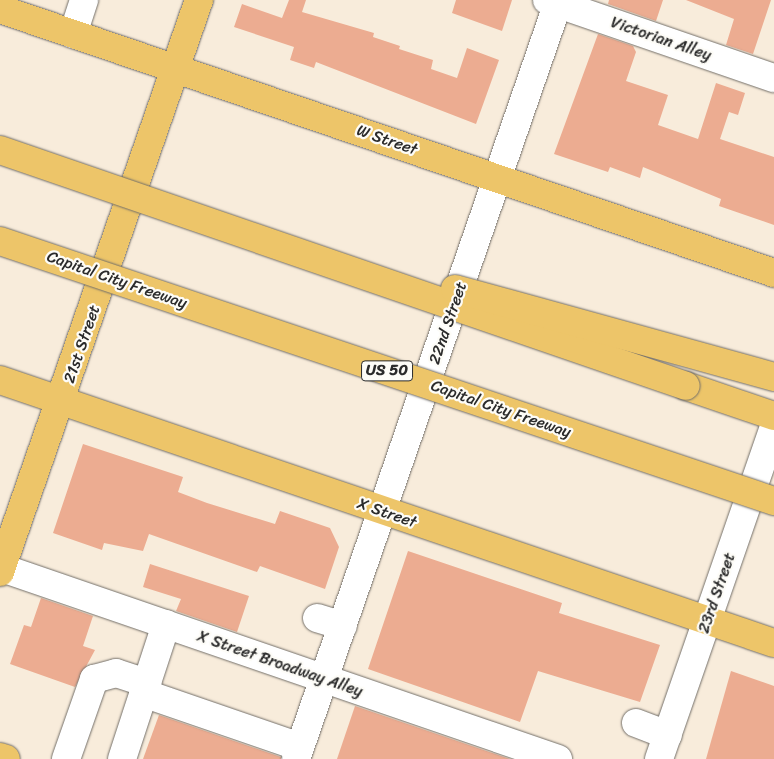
<!DOCTYPE html>
<html>
<head>
<meta charset="utf-8">
<style>
  body { margin:0 }
  #map { position:relative; width:774px; height:759px; overflow:hidden; background:#f8ecdb; font-family:Sriracha,sans-serif }
  div>[style] { position:absolute }
  [style*='--x'] { left:calc(var(--x)*1px); top:calc(var(--y)*1px); width:calc(var(--w)*1px); rotate:calc(var(--a)*1deg) }
  .building>* { inset:0; background:#ecac91 }
  .roads { filter:drop-shadow(0 0 1px #736f69) drop-shadow(0 0 1px #736f69) }
  .minor>* { height:28px; margin:-14px; padding:0 14px; transform-origin:14px; border-radius:14px; background:#fff }
  .major>* { height:28px; margin:-14px; padding:0 14px; transform-origin:14px; border-radius:14px; background:#edc569 }
  .highway>* { height:28px; margin:-14px; padding:0 14px; transform-origin:14px; border-radius:14px; background:#edc569 }
  .bridges { filter:drop-shadow(0 0 1px #736f69) drop-shadow(0 0 1px #736f69) }
  .highway-bridge>* { height:28px; margin:-14px; padding:0 14px; transform-origin:14px; border-radius:14px; background:#edc569 }
  span { translate:-50% -50%; white-space:nowrap; text-align:center; line-height:1.15; -webkit-text-stroke:4.5px #fdfcf7; paint-order:stroke }
  .shield-label span { padding:1px 4px; background:#fdfcf7; border:1px solid; border-radius:4px; -webkit-text-stroke-width:0 }
  .shield-label { font-size:15px; color:#2b2b2b; font-weight:700 }
  .street-label { font-size:16px; color:#2b2b2b }
</style>
</head>
<body>
<div id="map">
  <div class="building">
    <i style="clip-path:polygon(289px 0,306px 0,302px 12px,374px 33px,373px 37px,400px 46px,399px 49px,433px 60px,431px 69px,457px 78px,467px 48px,499px 60px,476px 124px,316px 62px,314px 68px,290px 60px,294px 47px,234px 27px,242px 4px,282px 18px)"></i>
    <i style="clip-path:polygon(456px 0,512px 0,502px 31px,452px 13px)"></i>
    <i style="clip-path:polygon(609px 0,663px 0,656px 21px,608px 4px)"></i>
    <i style="clip-path:polygon(686px 0,771px 0,753px 54px,726px 45px,734px 19px)"></i>
    <i style="clip-path:polygon(598px 34px,633px 46px,636px 52px,626px 81px,668px 95px,658px 125px,698px 139px,716px 83px,745px 93px,738px 115px,729px 112px,720px 139px,774px 157px,774px 225px,719px 206px,721px 199px,643px 167px,640px 178px,610px 167px,608px 172px,554px 154px)"></i>
    <i style="clip-path:polygon(83px 444px,183px 477px,178px 492px,207px 503px,275px 524px,280px 511px,330px 528px,339px 547px,325px 589px,260px 566px,257px 572px,149px 534px,143px 551px,104px 543px,102px 550px,53px 533px)"></i>
    <i style="clip-path:polygon(408px 551px,562px 603px,559px 613px,660px 645px,640px 702px,538px 671px,520px 722px,368px 669px)"></i>
    <i style="clip-path:polygon(150px 564px,249px 596px,237px 632px,176px 611px,181px 599px,143px 587px)"></i>
    <i style="clip-path:polygon(41px 598px,93px 616px,83px 646px,95px 650px,75px 687px,10px 664px,24px 625px,31px 627px)"></i>
    <i style="clip-path:polygon(731px 671px,774px 686px,774px 759px,706px 759px)"></i>
    <i style="clip-path:polygon(355px 706px,510px 759px,337px 759px)"></i>
    <i style="clip-path:polygon(159px 715px,281px 757px,281px 759px,143px 759px)"></i>
  </div>
  <div class="roads">
    <div class="minor">
      <i style="--x:547;--y:0;--w:240;--a:19"></i>
      <i style="--x:73;--y:34;--w:36;--a:-72"></i>
      <i style="--x:2;--y:568;--w:588;--a:18.96"></i>
      <i style="--x:317;--y:618;--w:27;--a:17"></i>
      <i style="--x:143;--y:693;--w:166;--a:19"></i>
      <i style="--x:636;--y:723;--w:34;--a:21"></i>
      <i style="--x:66;--y:759;--w:85;--a:-70.7"></i>
      <i style="--x:94;--y:679;--w:23;--a:-15"></i>
      <i style="--x:116;--y:673;--w:33;--a:18"></i>
      <i style="--x:122;--y:759;--w:142;--a:-71.9"></i>
      <i style="--x:296;--y:759;--w:803;--a:-70.89"></i>
      <i style="--x:659;--y:759;--w:352;--a:-70.9"></i>
    </div>
    <div class="major">
      <i style="--x:0;--y:9;--w:818;--a:18.83"></i>
      <i style="--x:0;--y:380;--w:817;--a:18.77"></i>
      <i style="--x:0;--y:572;--w:606;--a:-70.82"></i>
      <i style="--x:0;--y:757;--w:6;--a:18"></i>
    </div>
    <div class="highway">
      <i style="--x:686;--y:386;--w:93;--a:18.8"></i>
    </div>
  </div>
  <div class="bridges">
    <div class="highway-bridge">
      <i style="--x:0;--y:150;--w:725;--a:18.98"></i>
      <i style="--x:0;--y:241;--w:817;--a:18.57"></i>
      <i style="--x:455;--y:289;--w:331;--a:15.4"></i>
    </div>
  </div>
  <div class="shield-label">
    <span style="left:387px;top:371px">US 50</span>
  </div>
  <div class="street-label">
    <span style="left:661px;top:39px;rotate:19deg">Victorian Alley</span>
    <span style="left:387px;top:140px;rotate:19deg">W Street</span>
    <span style="left:117px;top:280px;rotate:19deg">Capital City Freeway</span>
    <span style="left:448px;top:323px;rotate:-71deg">22nd Street</span>
    <span style="left:82px;top:344px;rotate:-71deg">21st Street</span>
    <span style="left:501px;top:409px;rotate:19deg">Capital City Freeway</span>
    <span style="left:387px;top:513px;rotate:19deg">X Street</span>
    <span style="left:717px;top:593px;rotate:-71deg">23rd Street</span>
    <span style="left:280px;top:664px;rotate:19deg">X Street Broadway Alley</span>
  </div>
</div>
</body>
</html>
